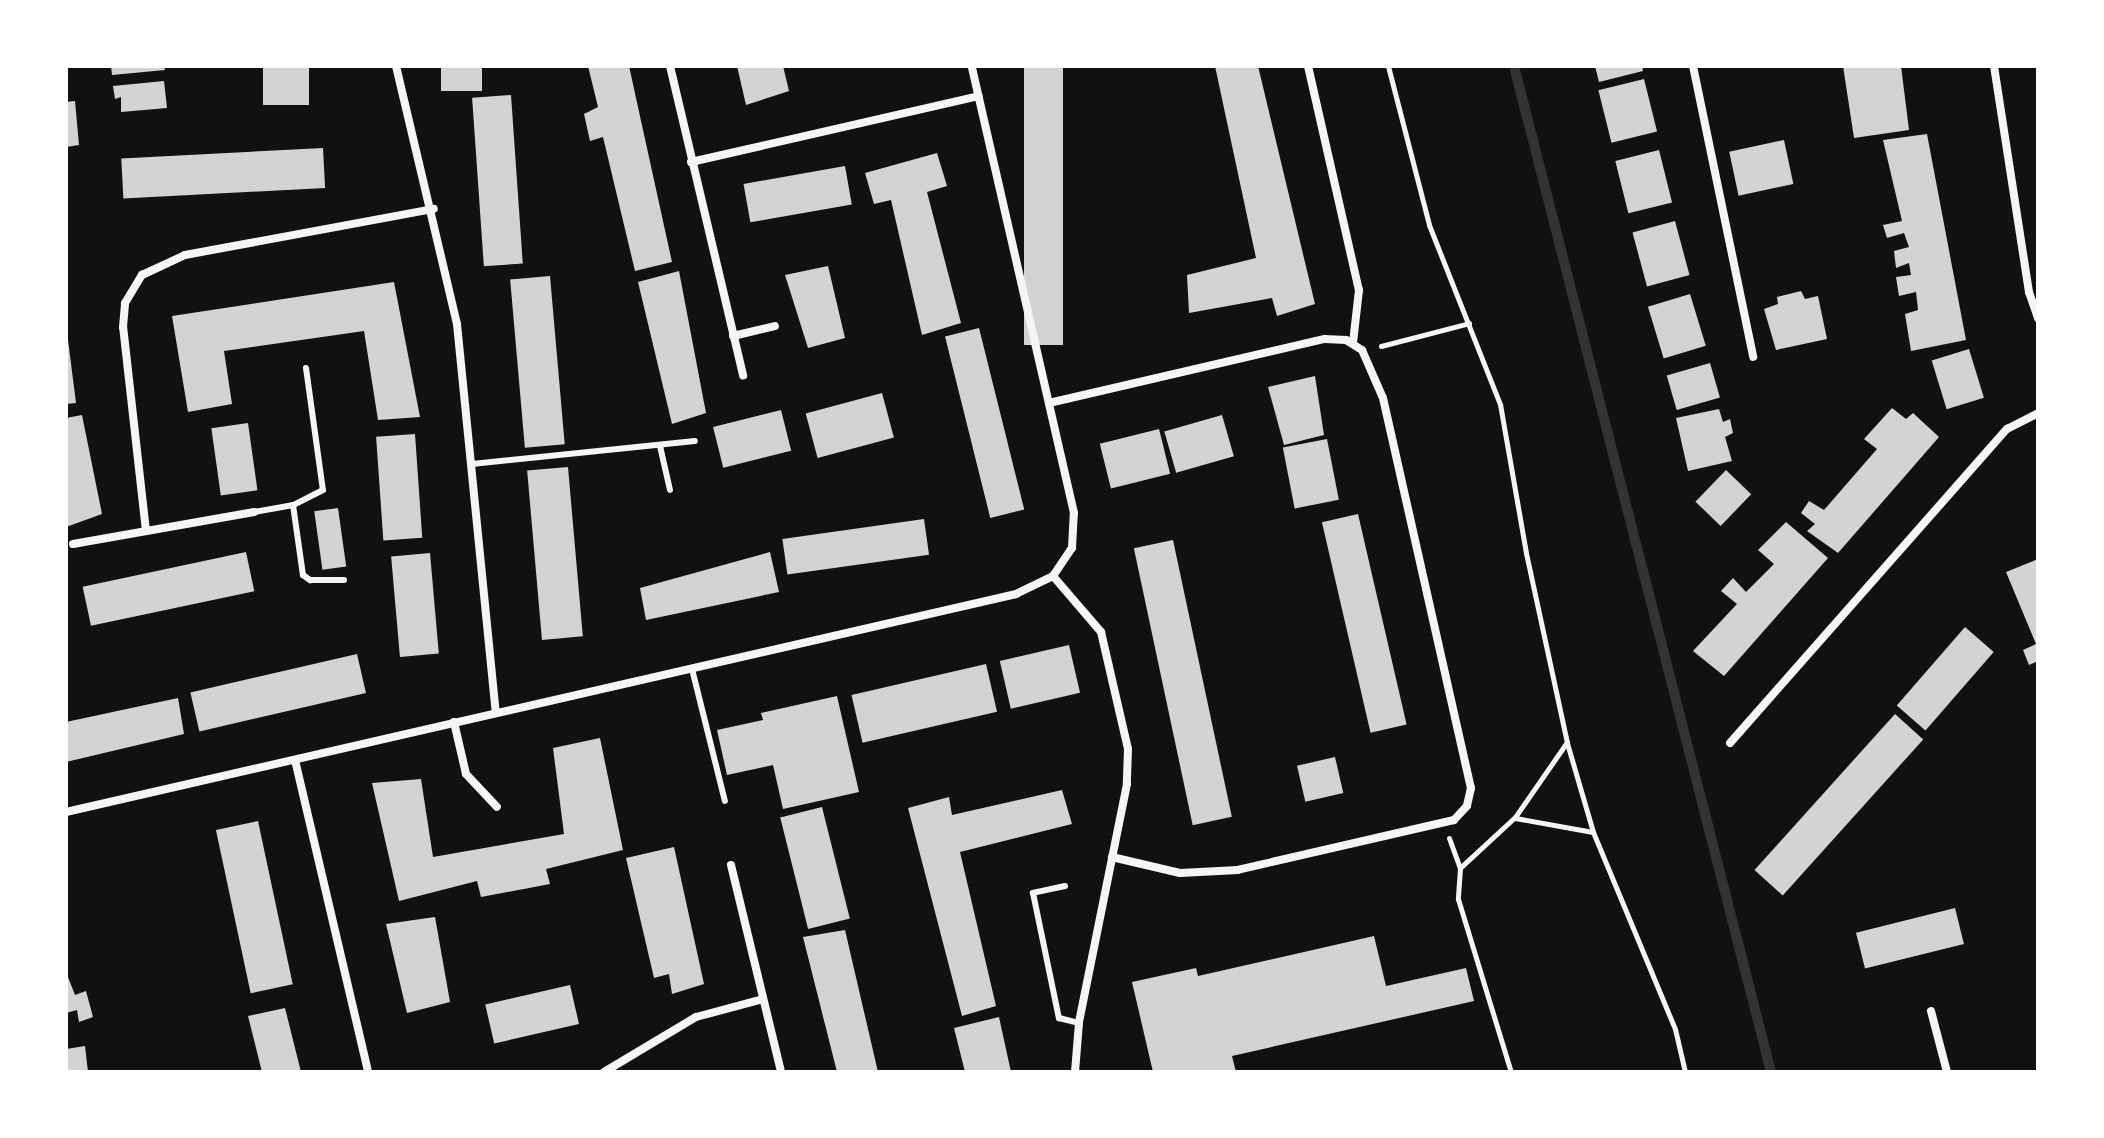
<!DOCTYPE html>
<html>
<head>
<meta charset="utf-8">
<style>
  body { margin:0 }
  #map { position:relative; width:2104px; height:1138px; overflow:hidden; background:#111; font-family:Figtree,sans-serif }
  div>[style] { position:absolute }
  [style*='--x'] { left:calc(var(--x)*1px); top:calc(var(--y)*1px); width:calc(var(--w)*1px); rotate:calc(var(--a)*1deg) }
  .stream>* { height:10px; margin:-5px; padding:0 5px; transform-origin:5px; border-radius:5px; background:#333 }
  .building>* { inset:0; background:#d3d3d3; transform-origin:0 0 }
  .path>* { height:5px; margin:-2.5px; padding:0 2.5px; transform-origin:2.5px; border-radius:2.5px; background:#f5f5f5 }
  .service>* { height:6px; margin:-3px; padding:0 3px; transform-origin:3px; border-radius:3px; background:#f5f5f5 }
  .minor>* { height:8px; margin:-4px; padding:0 4px; transform-origin:4px; border-radius:4px; background:#f5f5f5 }
  span { translate:-50% -50%; white-space:nowrap; text-align:center; line-height:1.15; -webkit-text-stroke:6px #fff; paint-order:stroke }
  .frame { position:absolute; inset:0; border:68px solid #fff; pointer-events:none }
</style>
</head>
<body>
<div id="map">
  <div class="stream">
    <i style="--x:1514;--y:66;--w:1038;--a:75.67"></i>
  </div>
  <div class="building">
    <i style="clip-path:polygon(111px 66px,164px 66px,165px 70px,112px 75px)"></i>
    <i style="left:263px;top:66px;width:46px;height:39px"></i>
    <i style="left:441px;top:66px;width:41px;height:25px"></i>
    <i style="clip-path:polygon(588px 66px,629px 66px,672px 262px,635px 271px,603px 137px,590px 141px,584px 114px,598px 107px)"></i>
    <i style="clip-path:polygon(737px 66px,783px 66px,789px 91px,746px 105px)"></i>
    <i style="left:1024px;top:66px;width:39px;height:279px"></i>
    <i style="clip-path:polygon(1215px 66px,1258px 66px,1315px 304px,1277px 316px,1272px 298px,1189px 313px,1187px 275px,1256px 258px)"></i>
    <i style="clip-path:polygon(1595px 66px,1642px 66px,1643px 71px,1599px 82px)"></i>
    <i style="clip-path:polygon(1843px 66px,1901px 66px,1909px 130px,1854px 138px)"></i>
    <i style="left:1644px;top:79px;width:54px;height:47px;rotate:76deg"></i>
    <i style="clip-path:polygon(164px 81px,167px 108px,121px 112px,121px 97px,115px 99px,113px 86px)"></i>
    <i style="left:511px;top:95px;width:169px;height:39px;rotate:86deg"></i>
    <i style="clip-path:polygon(75px 101px,79px 145px,66px 147px,66px 102px)"></i>
    <i style="clip-path:polygon(1927px 134px,1966px 340px,1911px 351px,1905px 314px,1918px 310px,1916px 292px,1899px 296px,1896px 277px,1911px 275px,1909px 263px,1896px 268px,1894px 251px,1909px 247px,1904px 233px,1887px 238px,1883px 225px,1902px 221px,1883px 140px)"></i>
    <i style="left:1784px;top:140px;width:45px;height:56px;rotate:78deg"></i>
    <i style="left:323px;top:148px;width:40px;height:202px;rotate:87deg"></i>
    <i style="left:1659px;top:150px;width:54px;height:45px;rotate:76deg"></i>
    <i style="clip-path:polygon(937px 153px,947px 186px,927px 192px,961px 323px,922px 335px,891px 200px,874px 204px,865px 173px)"></i>
    <i style="left:845px;top:166px;width:39px;height:103px;rotate:80deg"></i>
    <i style="left:1675px;top:221px;width:56px;height:44px;rotate:75deg"></i>
    <i style="clip-path:polygon(828px 266px,845px 338px,808px 348px,785px 275px)"></i>
    <i style="clip-path:polygon(679px 271px,706px 413px,672px 424px,638px 282px)"></i>
    <i style="left:550px;top:276px;width:169px;height:40px;rotate:85deg"></i>
    <i style="clip-path:polygon(394px 282px,420px 417px,378px 420px,364px 331px,224px 351px,232px 404px,188px 412px,172px 316px)"></i>
    <i style="clip-path:polygon(1801px 291px,1805px 299px,1818px 296px,1827px 339px,1776px 350px,1764px 309px,1778px 304px,1777px 297px)"></i>
    <i style="left:1690px;top:294px;width:54px;height:44px;rotate:73deg"></i>
    <i style="clip-path:polygon(66px 324px,76px 403px,66px 404px)"></i>
    <i style="left:979px;top:328px;width:187px;height:35px;rotate:76deg"></i>
    <i style="left:1969px;top:349px;width:51px;height:39px;rotate:73deg"></i>
    <i style="left:1710px;top:363px;width:36px;height:45px;rotate:74deg"></i>
    <i style="clip-path:polygon(1315px 376px,1324px 435px,1284px 445px,1268px 387px)"></i>
    <i style="left:882px;top:393px;width:46px;height:79px;rotate:75deg"></i>
    <i style="clip-path:polygon(1892px 408px,1906px 419px,1913px 413px,1939px 437px,1838px 553px,1807px 531px,1815px 524px,1801px 513px,1809px 501px,1824px 510px,1877px 449px,1864px 439px)"></i>
    <i style="clip-path:polygon(1719px 409px,1723px 422px,1730px 419px,1733px 433px,1725px 437px,1732px 461px,1688px 471px,1676px 418px)"></i>
    <i style="left:781px;top:410px;width:42px;height:70px;rotate:76deg"></i>
    <i style="clip-path:polygon(82px 415px,102px 514px,66px 527px,66px 418px)"></i>
    <i style="left:1222px;top:415px;width:43px;height:60px;rotate:74deg"></i>
    <i style="left:248px;top:423px;width:68px;height:37px;rotate:82deg"></i>
    <i style="left:1159px;top:429px;width:46px;height:61px;rotate:76deg"></i>
    <i style="left:415px;top:434px;width:104px;height:39px;rotate:86deg"></i>
    <i style="left:1327px;top:439px;width:62px;height:45px;rotate:79deg"></i>
    <i style="left:568px;top:467px;width:170px;height:41px;rotate:85deg"></i>
    <i style="left:1726px;top:470px;width:35px;height:44px;rotate:44deg"></i>
    <i style="left:338px;top:508px;width:59px;height:24px;rotate:82deg"></i>
    <i style="left:1358px;top:514px;width:216px;height:37px;rotate:77deg"></i>
    <i style="left:924px;top:519px;width:36px;height:143px;rotate:82deg"></i>
    <i style="clip-path:polygon(1786px 522px,1828px 558px,1724px 676px,1693px 651px,1737px 604px,1721px 591px,1733px 578px,1746px 592px,1774px 564px,1758px 550px)"></i>
    <i style="left:1173px;top:540px;width:283px;height:40px;rotate:78deg"></i>
    <i style="left:246px;top:552px;width:40px;height:167px;rotate:78deg"></i>
    <i style="clip-path:polygon(770px 552px,779px 592px,646px 620px,640px 588px)"></i>
    <i style="left:430px;top:553px;width:101px;height:39px;rotate:85deg"></i>
    <i style="clip-path:polygon(2038px 559px,2038px 661px,2029px 665px,2023px 650px,2036px 644px,2006px 572px)"></i>
    <i style="left:1965px;top:627px;width:38px;height:104px;rotate:41deg"></i>
    <i style="left:1069px;top:645px;width:49px;height:71px;rotate:77deg"></i>
    <i style="left:357px;top:654px;width:40px;height:171px;rotate:77deg"></i>
    <i style="left:986px;top:664px;width:49px;height:138px;rotate:77deg"></i>
    <i style="clip-path:polygon(837px 696px,859px 792px,783px 809px,773px 765px,727px 775px,717px 730px,763px 720px,761px 713px)"></i>
    <i style="clip-path:polygon(178px 698px,184px 734px,66px 762px,66px 722px)"></i>
    <i style="left:1895px;top:714px;width:38px;height:210px;rotate:42deg"></i>
    <i style="clip-path:polygon(600px 738px,623px 850px,546px 869px,550px 884px,481px 897px,477px 881px,399px 901px,372px 783px,421px 779px,433px 857px,564px 834px,553px 748px)"></i>
    <i style="left:1335px;top:757px;width:37px;height:39px;rotate:77deg"></i>
    <i style="clip-path:polygon(1062px 790px,1072px 824px,960px 852px,996px 1006px,962px 1016px,908px 808px,949px 797px,952px 815px)"></i>
    <i style="left:822px;top:807px;width:115px;height:43px;rotate:76deg"></i>
    <i style="left:258px;top:821px;width:167px;height:43px;rotate:78deg"></i>
    <i style="clip-path:polygon(674px 847px,704px 984px,672px 994px,669px 974px,654px 978px,626px 858px)"></i>
    <i style="left:1955px;top:908px;width:37px;height:102px;rotate:76deg"></i>
    <i style="clip-path:polygon(435px 917px,450px 1002px,407px 1013px,386px 924px)"></i>
    <i style="clip-path:polygon(845px 930px,878px 1072px,837px 1072px,803px 937px)"></i>
    <i style="clip-path:polygon(1374px 936px,1386px 986px,1466px 968px,1474px 1001px,1232px 1056px,1236px 1072px,1153px 1072px,1132px 982px,1196px 968px,1198px 976px)"></i>
    <i style="clip-path:polygon(66px 972px,75px 995px,86px 991px,93px 1017px,79px 1022px,77px 1010px,66px 1013px)"></i>
    <i style="left:570px;top:985px;width:40px;height:87px;rotate:77deg"></i>
    <i style="clip-path:polygon(285px 1008px,301px 1072px,262px 1072px,248px 1016px)"></i>
    <i style="clip-path:polygon(999px 1017px,1011px 1072px,965px 1072px,954px 1028px)"></i>
    <i style="clip-path:polygon(85px 1046px,88px 1072px,66px 1072px,66px 1049px)"></i>
  </div>
  <div class="path">
    <i style="--x:1388;--y:66;--w:164;--a:75.5"></i>
    <i style="--x:1429;--y:225;--w:193;--a:68.4"></i>
    <i style="--x:1500;--y:404;--w:151;--a:80.1"></i>
    <i style="--x:1526;--y:553;--w:193;--a:77.8"></i>
    <i style="--x:1567;--y:742;--w:91;--a:124.7"></i>
    <i style="--x:1515;--y:817;--w:75;--a:137.2"></i>
    <i style="--x:1460;--y:868;--w:31;--a:94"></i>
    <i style="--x:1458;--y:899;--w:181;--a:73"></i>
    <i style="--x:1381;--y:346;--w:91;--a:-14.6"></i>
    <i style="--x:1567;--y:743;--w:93;--a:73.7"></i>
    <i style="--x:1593;--y:832;--w:213;--a:67.4"></i>
    <i style="--x:1675;--y:1029;--w:44;--a:76.9"></i>
    <i style="--x:1515;--y:818;--w:79;--a:10.2"></i>
    <i style="--x:1449;--y:838;--w:32;--a:70"></i>
  </div>
  <div class="service">
    <i style="--x:306;--y:368;--w:123;--a:82.1"></i>
    <i style="--x:323;--y:490;--w:34;--a:153"></i>
    <i style="--x:293;--y:505;--w:71;--a:81.9"></i>
    <i style="--x:303;--y:575;--w:9;--a:36"></i>
    <i style="--x:310;--y:580;--w:34;--a:0"></i>
    <i style="--x:660;--y:446;--w:45;--a:77.2"></i>
    <i style="--x:472;--y:464;--w:224;--a:-5.9"></i>
    <i style="--x:254;--y:512;--w:40;--a:-10"></i>
    <i style="--x:692;--y:669;--w:136;--a:76"></i>
    <i style="--x:1065;--y:886;--w:33;--a:168"></i>
    <i style="--x:1033;--y:893;--w:128;--a:78.3"></i>
    <i style="--x:1059;--y:1018;--w:21;--a:14"></i>
  </div>
  <div class="minor">
    <i style="--x:396;--y:66;--w:265;--a:76.7"></i>
    <i style="--x:457;--y:324;--w:391;--a:84.3"></i>
    <i style="--x:670;--y:66;--w:318;--a:76.7"></i>
    <i style="--x:1308;--y:66;--w:230;--a:77.2"></i>
    <i style="--x:1359;--y:290;--w:53;--a:96.5"></i>
    <i style="--x:1693;--y:66;--w:297;--a:78.3"></i>
    <i style="--x:1994;--y:66;--w:229;--a:81.2"></i>
    <i style="--x:2029;--y:292;--w:28;--a:71"></i>
    <i style="--x:691;--y:162;--w:295;--a:-12.9"></i>
    <i style="--x:733;--y:336;--w:43;--a:-13.4"></i>
    <i style="--x:1049;--y:403;--w:283;--a:-13.1"></i>
    <i style="--x:1325;--y:339;--w:21;--a:3"></i>
    <i style="--x:1346;--y:340;--w:19;--a:32"></i>
    <i style="--x:1362;--y:350;--w:52;--a:66.4"></i>
    <i style="--x:1383;--y:398;--w:400;--a:77.3"></i>
    <i style="--x:1471;--y:788;--w:18;--a:103"></i>
    <i style="--x:1467;--y:806;--w:19;--a:133"></i>
    <i style="--x:1454;--y:820;--w:222;--a:167"></i>
    <i style="--x:1238;--y:870;--w:58;--a:177"></i>
    <i style="--x:1180;--y:873;--w:70;--a:-166.8"></i>
    <i style="--x:146;--y:531;--w:205;--a:-96.4"></i>
    <i style="--x:123;--y:327;--w:24;--a:-85"></i>
    <i style="--x:125;--y:303;--w:33;--a:-59"></i>
    <i style="--x:142;--y:275;--w:47;--a:-24.9"></i>
    <i style="--x:185;--y:255;--w:253;--a:-10.5"></i>
    <i style="--x:73;--y:544;--w:184;--a:-10"></i>
    <i style="--x:1053;--y:576;--w:74;--a:49.4"></i>
    <i style="--x:1101;--y:632;--w:120;--a:77"></i>
    <i style="--x:1128;--y:749;--w:35;--a:92"></i>
    <i style="--x:1127;--y:784;--w:244;--a:101.4"></i>
    <i style="--x:1079;--y:1023;--w:49;--a:94.7"></i>
    <i style="--x:454;--y:722;--w:53;--a:77"></i>
    <i style="--x:466;--y:774;--w:45;--a:46.8"></i>
    <i style="--x:1730;--y:743;--w:419;--a:-48.6"></i>
    <i style="--x:2007;--y:429;--w:35;--a:-27"></i>
    <i style="--x:295;--y:760;--w:320;--a:76.8"></i>
    <i style="--x:66;--y:812;--w:975;--a:-12.92"></i>
    <i style="--x:1016;--y:594;--w:41;--a:-25.9"></i>
    <i style="--x:1053;--y:576;--w:34;--a:-56"></i>
    <i style="--x:1072;--y:548;--w:35;--a:-87"></i>
    <i style="--x:1074;--y:513;--w:458;--a:-102.9"></i>
    <i style="--x:731;--y:865;--w:213;--a:76.4"></i>
    <i style="--x:1931;--y:1011;--w:63;--a:75.3"></i>
    <i style="--x:604;--y:1072;--w:107;--a:-30.9"></i>
    <i style="--x:696;--y:1017;--w:69;--a:-15"></i>
  </div>
  <div class="frame"></div>
</div>
</body>
</html>
